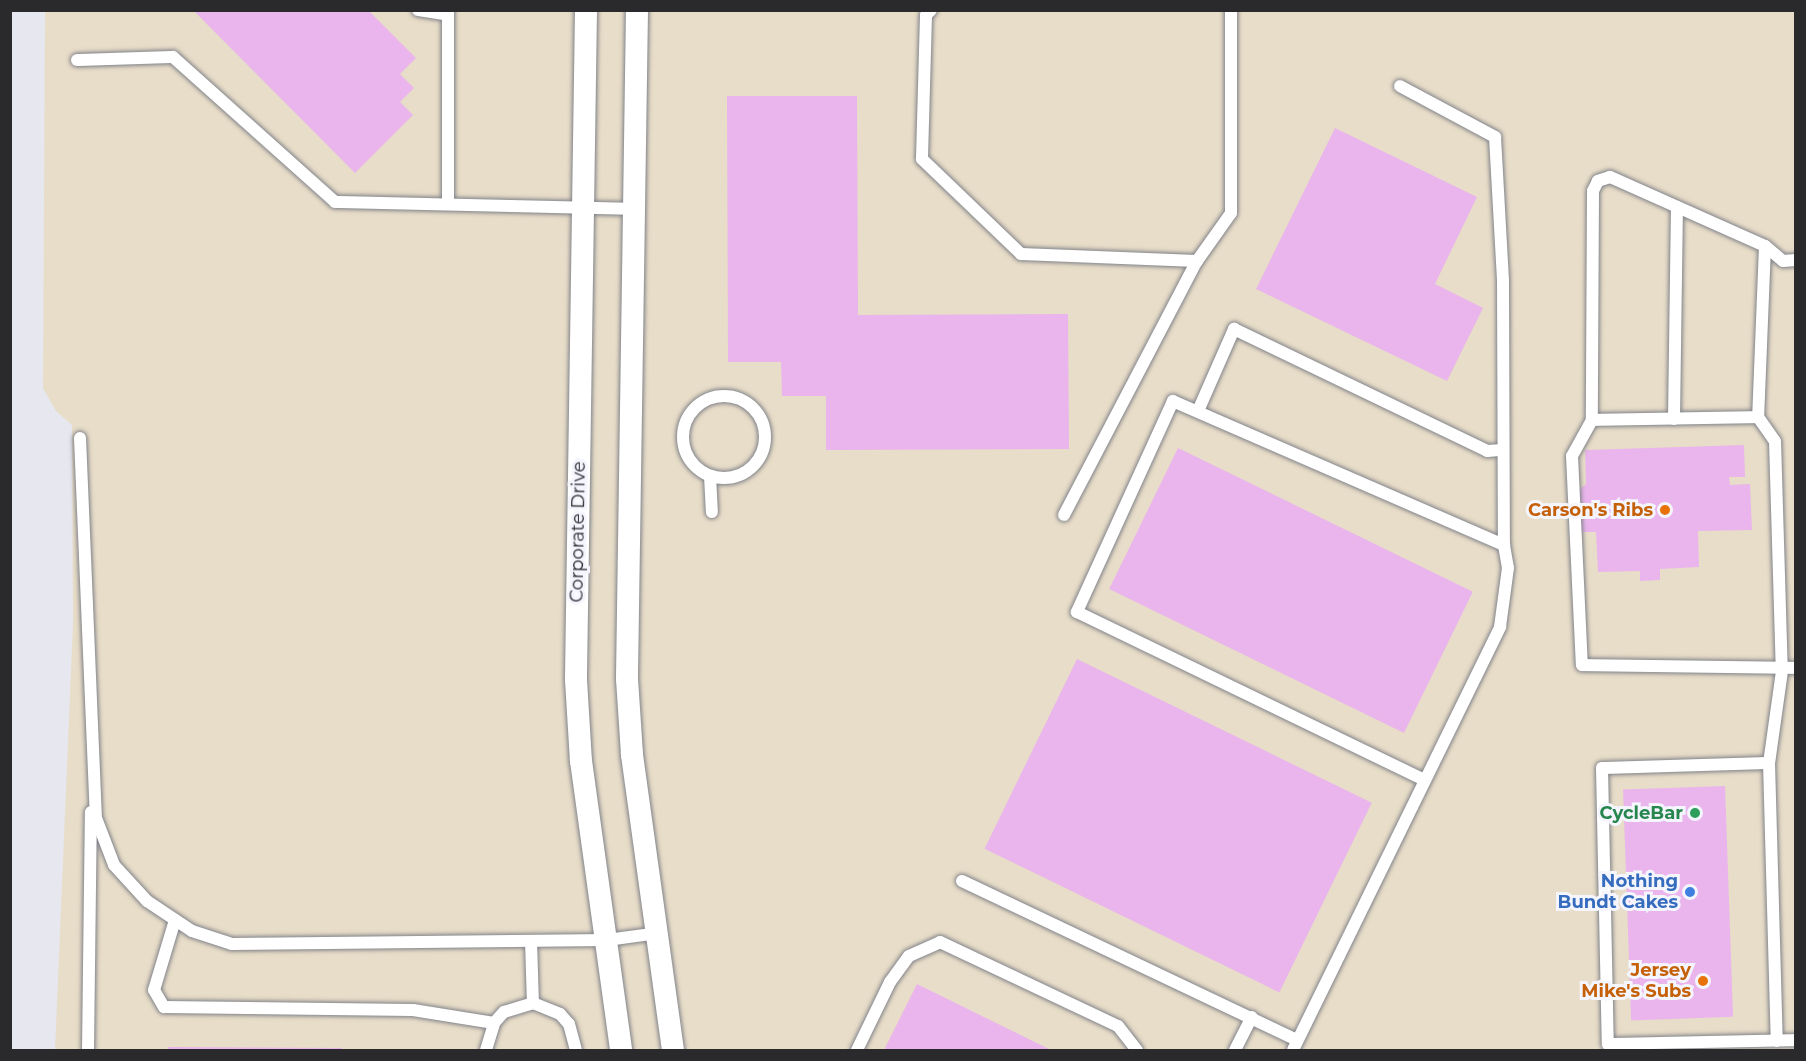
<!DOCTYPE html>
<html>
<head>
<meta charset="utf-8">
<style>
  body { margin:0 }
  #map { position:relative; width:1806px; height:1061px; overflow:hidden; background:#e6e7ef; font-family:Montserrat,sans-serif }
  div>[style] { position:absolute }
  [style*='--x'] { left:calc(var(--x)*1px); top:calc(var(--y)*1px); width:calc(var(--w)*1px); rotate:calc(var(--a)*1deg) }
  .commercial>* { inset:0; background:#e8ddc8 }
  .building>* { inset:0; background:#e9b5ec; transform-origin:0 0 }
  .roads { filter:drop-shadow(0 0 2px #82838a) drop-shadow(0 0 2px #82838a) }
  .service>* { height:12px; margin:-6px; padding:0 6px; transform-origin:6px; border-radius:6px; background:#fff }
  .service>.ring { margin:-6px; padding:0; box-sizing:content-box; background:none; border:12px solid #fff; border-radius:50% }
  .minor>* { height:22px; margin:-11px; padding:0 11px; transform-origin:11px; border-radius:11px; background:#fff }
  .dots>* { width:16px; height:16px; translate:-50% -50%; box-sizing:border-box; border:3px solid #f4f5fd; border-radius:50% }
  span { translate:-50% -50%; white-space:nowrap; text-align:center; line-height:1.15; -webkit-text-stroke:6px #f4f5fd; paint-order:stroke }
  .food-label { font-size:18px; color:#c56008; font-weight:700 }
  .right { translate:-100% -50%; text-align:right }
  .street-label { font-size:18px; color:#2a2a2d }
  .leisure-label { font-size:18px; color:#27864d; font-weight:700 }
  .shop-label { font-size:18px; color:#366cbe; font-weight:700 }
  .frame { position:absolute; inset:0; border:12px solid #2a2a2d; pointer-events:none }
</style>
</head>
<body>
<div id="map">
  <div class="commercial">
    <i style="clip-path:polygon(45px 11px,1795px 11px,1795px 1050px,55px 1050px,73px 624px,72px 425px,56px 411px,43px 388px)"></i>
  </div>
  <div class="building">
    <i style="clip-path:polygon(193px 10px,368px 10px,416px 58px,400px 74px,414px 88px,400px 102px,413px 115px,355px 173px)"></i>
    <i style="clip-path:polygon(727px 96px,857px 96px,858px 315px,1068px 314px,1069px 449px,826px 450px,826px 396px,782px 396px,781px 362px,728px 362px)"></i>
    <i style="clip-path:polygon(1335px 128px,1477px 197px,1435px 284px,1483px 308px,1447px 381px,1256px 289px)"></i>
    <i style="clip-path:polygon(1744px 445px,1745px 477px,1729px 477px,1730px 485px,1750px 484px,1752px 530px,1698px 531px,1699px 567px,1660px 569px,1660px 580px,1640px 581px,1640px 571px,1598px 572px,1596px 532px,1581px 532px,1579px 490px,1586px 484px,1585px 450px)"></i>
    <i style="left:1178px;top:448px;width:328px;height:157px;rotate:26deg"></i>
    <i style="left:1077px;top:659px;width:328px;height:211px;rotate:26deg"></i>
    <i style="left:1725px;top:786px;width:231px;height:102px;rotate:88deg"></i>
    <i style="clip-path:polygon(917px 984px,1051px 1050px,884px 1050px)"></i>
    <i style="clip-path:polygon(168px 1047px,342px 1048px,342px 1050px,168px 1050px)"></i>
  </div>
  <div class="roads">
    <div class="service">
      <i style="--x:418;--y:10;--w:30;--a:9"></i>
      <i style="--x:931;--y:10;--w:7;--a:135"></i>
      <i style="--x:926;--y:15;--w:144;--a:91.6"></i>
      <i style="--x:922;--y:159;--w:137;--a:43.8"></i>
      <i style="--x:1021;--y:254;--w:176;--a:2.3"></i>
      <i style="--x:77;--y:60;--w:96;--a:-1.8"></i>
      <i style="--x:173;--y:57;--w:217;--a:41.8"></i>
      <i style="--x:335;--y:202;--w:298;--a:1.3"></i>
      <i style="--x:1400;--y:86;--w:108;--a:28.2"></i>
      <i style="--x:1495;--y:137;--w:144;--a:86.8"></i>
      <i style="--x:1503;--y:281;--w:264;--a:89.8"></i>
      <i style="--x:448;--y:204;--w:194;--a:-90"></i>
      <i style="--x:1765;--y:246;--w:171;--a:92.3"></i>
      <i style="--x:1758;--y:417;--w:29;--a:55"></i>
      <i style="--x:1775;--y:441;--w:230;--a:88.3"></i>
      <i style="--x:1782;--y:671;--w:93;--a:98"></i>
      <i style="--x:1769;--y:763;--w:278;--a:88.4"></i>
      <i style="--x:1796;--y:260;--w:13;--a:176"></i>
      <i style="--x:1783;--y:261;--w:23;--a:-140"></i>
      <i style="--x:1765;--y:246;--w:170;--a:-156"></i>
      <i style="--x:1610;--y:177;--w:13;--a:162"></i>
      <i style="--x:1598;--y:181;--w:11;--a:117"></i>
      <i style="--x:1593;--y:191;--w:229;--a:90.3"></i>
      <i style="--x:1592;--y:420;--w:41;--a:119.1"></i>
      <i style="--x:1572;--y:456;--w:209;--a:87.3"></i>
      <i style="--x:1582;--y:665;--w:214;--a:0.8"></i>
      <i class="ring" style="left:683px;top:396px;width:70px;height:70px"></i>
      <i style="--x:1198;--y:411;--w:90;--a:-66.3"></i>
      <i style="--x:1234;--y:329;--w:281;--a:25.7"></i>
      <i style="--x:1487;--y:451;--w:16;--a:-4"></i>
      <i style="--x:1674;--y:419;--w:212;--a:-89.2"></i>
      <i style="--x:1592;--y:420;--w:166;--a:-1"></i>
      <i style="--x:80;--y:438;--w:380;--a:87.6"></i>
      <i style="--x:96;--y:818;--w:50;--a:69"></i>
      <i style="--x:114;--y:865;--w:49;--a:47.5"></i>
      <i style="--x:147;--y:901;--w:54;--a:33.7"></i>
      <i style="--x:192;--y:931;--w:42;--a:18"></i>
      <i style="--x:232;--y:944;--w:375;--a:-0.6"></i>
      <i style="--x:607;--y:940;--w:51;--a:-7.8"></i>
      <i style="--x:710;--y:476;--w:36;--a:87"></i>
      <i style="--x:1064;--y:515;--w:287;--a:-62.4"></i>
      <i style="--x:1197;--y:261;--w:59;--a:-54.7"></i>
      <i style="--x:1231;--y:213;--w:203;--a:-90"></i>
      <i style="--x:1769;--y:763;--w:167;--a:178.3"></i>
      <i style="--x:1602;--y:768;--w:276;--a:88.8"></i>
      <i style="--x:1608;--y:1044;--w:188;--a:-1.2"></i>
      <i style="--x:962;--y:881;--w:371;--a:25.4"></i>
      <i style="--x:175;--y:920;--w:73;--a:106.7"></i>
      <i style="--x:154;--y:990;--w:20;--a:60"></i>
      <i style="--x:164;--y:1007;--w:249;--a:0.7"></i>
      <i style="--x:413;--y:1010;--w:82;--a:9.1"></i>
      <i style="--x:531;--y:941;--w:62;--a:88.2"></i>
      <i style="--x:88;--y:1050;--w:238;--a:-89.3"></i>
      <i style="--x:486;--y:1050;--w:28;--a:-73"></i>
      <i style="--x:494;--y:1023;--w:15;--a:-48"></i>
      <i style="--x:504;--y:1012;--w:30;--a:-17"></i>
      <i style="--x:533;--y:1003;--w:29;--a:22"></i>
      <i style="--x:560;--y:1014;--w:13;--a:48"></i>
      <i style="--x:569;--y:1024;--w:27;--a:75"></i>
      <i style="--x:857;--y:1050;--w:76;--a:-64.1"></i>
      <i style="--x:890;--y:982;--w:32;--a:-54"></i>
      <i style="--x:909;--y:956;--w:34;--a:-24"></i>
      <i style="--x:940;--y:942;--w:197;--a:25.3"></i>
      <i style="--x:1118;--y:1026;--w:31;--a:52"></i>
      <i style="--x:1235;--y:1050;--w:37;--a:-63"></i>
      <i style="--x:1293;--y:1050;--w:471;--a:-63.9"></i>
      <i style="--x:1500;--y:627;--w:60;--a:-82.3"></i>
      <i style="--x:1508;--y:568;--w:23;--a:-100"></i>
      <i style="--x:1504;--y:545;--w:361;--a:-156.5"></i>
      <i style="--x:1173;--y:401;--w:232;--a:114.5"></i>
      <i style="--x:1077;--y:612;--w:386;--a:25.8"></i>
    </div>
    <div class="minor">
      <i style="--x:586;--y:10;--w:670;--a:90.86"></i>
      <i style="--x:576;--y:680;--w:81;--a:86.5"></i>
      <i style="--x:581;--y:761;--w:292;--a:82.1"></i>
      <i style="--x:637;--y:10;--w:669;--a:90.86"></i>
      <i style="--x:627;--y:679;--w:76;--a:86.2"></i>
      <i style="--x:632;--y:755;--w:298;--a:82.1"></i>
    </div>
  </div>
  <div class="dots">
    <i style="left:1665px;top:510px;background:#e8710a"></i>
    <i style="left:1695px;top:813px;background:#2e9e5b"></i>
    <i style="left:1690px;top:892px;background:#3f7fe0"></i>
    <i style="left:1703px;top:981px;background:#e8710a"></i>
  </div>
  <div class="food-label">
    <span class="right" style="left:1653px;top:510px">Carson's Ribs</span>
    <span class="right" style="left:1691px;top:981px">Jersey<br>Mike's Subs</span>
  </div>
  <div class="street-label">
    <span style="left:578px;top:532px;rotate:-89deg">Corporate Drive</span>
  </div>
  <div class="leisure-label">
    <span class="right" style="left:1683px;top:813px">CycleBar</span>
  </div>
  <div class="shop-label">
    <span class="right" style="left:1678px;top:892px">Nothing<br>Bundt Cakes</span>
  </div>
  <div class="frame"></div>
</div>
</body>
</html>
